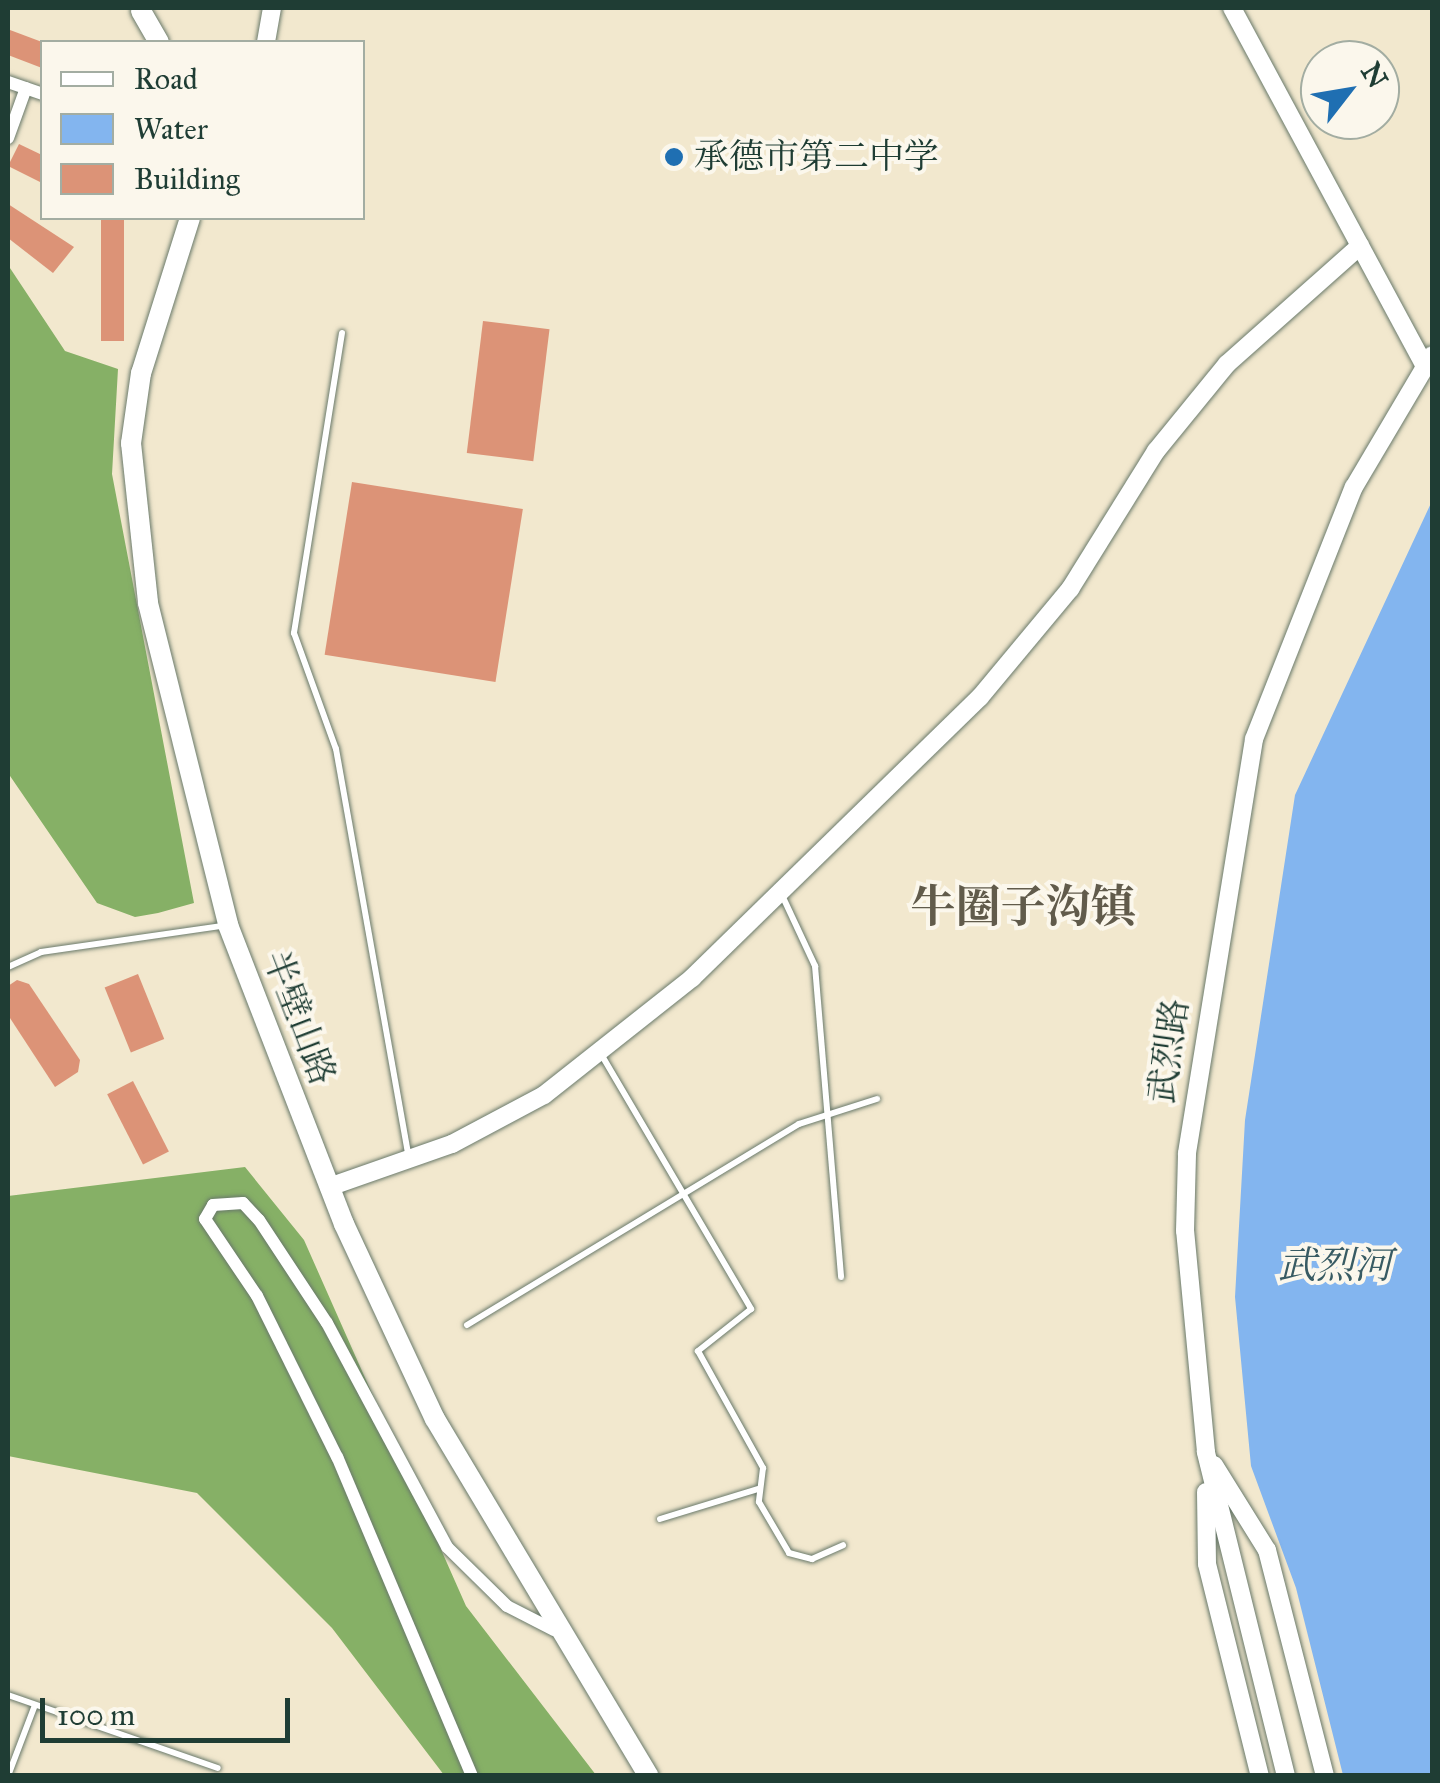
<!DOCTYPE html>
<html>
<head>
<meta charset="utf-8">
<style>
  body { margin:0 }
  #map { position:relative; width:1440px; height:1783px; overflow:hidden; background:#f2e8ce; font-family:"IM FELL Great Primer","Noto Serif SC",serif }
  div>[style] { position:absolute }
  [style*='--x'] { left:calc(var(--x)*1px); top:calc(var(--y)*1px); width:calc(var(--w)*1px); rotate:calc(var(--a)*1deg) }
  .forest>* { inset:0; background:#86b066 }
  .water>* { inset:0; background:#83b5ef }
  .building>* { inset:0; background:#dc9377; transform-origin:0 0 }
  .roads { filter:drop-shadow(0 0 2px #69796a) drop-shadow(0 0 2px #69796a) }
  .lane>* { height:6px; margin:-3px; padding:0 3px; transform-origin:3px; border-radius:3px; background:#fff }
  .street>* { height:12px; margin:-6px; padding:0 6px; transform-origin:6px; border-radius:6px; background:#fff }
  .secondary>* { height:18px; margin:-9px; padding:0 9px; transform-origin:9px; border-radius:9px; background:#fff }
  .primary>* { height:20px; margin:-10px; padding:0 10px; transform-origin:10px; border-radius:10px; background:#fff }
  .dots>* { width:28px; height:28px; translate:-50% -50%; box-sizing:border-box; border:5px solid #fbf7ec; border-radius:50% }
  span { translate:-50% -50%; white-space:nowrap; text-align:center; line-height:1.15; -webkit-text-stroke:8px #fbf7ec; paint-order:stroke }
  .poi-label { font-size:35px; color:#1f3d34 }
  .left { translate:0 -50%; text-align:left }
  .street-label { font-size:35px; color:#1f3d34 }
  .water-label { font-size:38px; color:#385b63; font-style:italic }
  .district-label { font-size:45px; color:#615b4b; font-weight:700 }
  .frame { position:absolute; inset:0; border:10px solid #1f3d34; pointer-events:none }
  .legend { position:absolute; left:40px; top:40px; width:325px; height:180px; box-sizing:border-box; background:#fbf7ec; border:2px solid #a3ada2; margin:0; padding:12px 18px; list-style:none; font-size:30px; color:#1f3d34 }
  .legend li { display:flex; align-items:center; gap:20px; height:50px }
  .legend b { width:50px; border:2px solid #a3ada2 }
  .north { position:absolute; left:1300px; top:40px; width:100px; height:100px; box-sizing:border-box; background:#fbf7ec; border:2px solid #a3ada2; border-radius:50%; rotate:59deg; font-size:28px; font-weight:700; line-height:40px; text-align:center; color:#1f3d34 }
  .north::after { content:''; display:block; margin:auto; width:35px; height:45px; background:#1f6fb2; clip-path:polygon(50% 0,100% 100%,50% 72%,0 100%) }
  .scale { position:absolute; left:40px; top:1698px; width:250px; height:45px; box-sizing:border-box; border:5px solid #1f3d34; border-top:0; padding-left:12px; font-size:30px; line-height:35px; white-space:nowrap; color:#1f3d34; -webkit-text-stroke:8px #fbf7ec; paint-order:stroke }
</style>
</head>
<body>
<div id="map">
  <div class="forest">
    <i style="clip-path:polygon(8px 265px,65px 351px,118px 369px,112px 474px,194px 903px,158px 913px,135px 917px,97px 903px,8px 773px)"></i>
    <i style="clip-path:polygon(245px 1167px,304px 1240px,466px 1606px,596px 1775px,444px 1775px,332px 1628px,197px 1493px,8px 1456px,8px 1196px)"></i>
  </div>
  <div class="water">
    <i style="clip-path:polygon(1432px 501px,1432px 1775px,1343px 1775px,1296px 1588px,1251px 1466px,1235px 1297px,1245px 1120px,1295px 795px)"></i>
  </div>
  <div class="building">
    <i style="clip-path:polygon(10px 30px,42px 42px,42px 68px,8px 55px)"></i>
    <i style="clip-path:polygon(19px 144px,42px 155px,42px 183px,8px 166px)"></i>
    <i style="clip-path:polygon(8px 204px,74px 247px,53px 273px,8px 238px)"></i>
    <i style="left:101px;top:218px;width:23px;height:123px"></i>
    <i style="left:483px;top:321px;width:67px;height:133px;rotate:7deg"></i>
    <i style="left:352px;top:482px;width:173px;height:175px;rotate:9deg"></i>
    <i style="left:138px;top:974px;width:70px;height:36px;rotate:68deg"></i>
    <i style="clip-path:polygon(17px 980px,29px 984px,80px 1060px,78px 1072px,55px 1087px,8px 1015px,8px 986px)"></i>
    <i style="left:133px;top:1081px;width:79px;height:29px;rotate:63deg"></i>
  </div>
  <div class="roads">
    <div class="lane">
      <i style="--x:342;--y:333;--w:304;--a:99.1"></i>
      <i style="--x:294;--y:633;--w:123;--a:70.1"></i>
      <i style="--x:336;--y:749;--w:415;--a:79.9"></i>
      <i style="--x:781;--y:893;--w:81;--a:65"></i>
      <i style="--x:815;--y:966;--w:312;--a:85.2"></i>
      <i style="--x:8;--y:967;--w:36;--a:-24"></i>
      <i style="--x:41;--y:952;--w:183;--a:-8.2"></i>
      <i style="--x:601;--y:1054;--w:296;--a:59.5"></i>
      <i style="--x:751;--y:1309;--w:68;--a:141.6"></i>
      <i style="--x:698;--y:1351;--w:134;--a:60.9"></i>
      <i style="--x:763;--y:1468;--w:34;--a:97"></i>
      <i style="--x:759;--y:1502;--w:59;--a:59.5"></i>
      <i style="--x:789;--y:1553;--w:24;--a:15"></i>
      <i style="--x:812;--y:1559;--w:34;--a:-24"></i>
      <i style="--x:467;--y:1325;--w:388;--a:-31.2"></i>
      <i style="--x:799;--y:1124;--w:82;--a:-17.8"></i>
      <i style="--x:660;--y:1519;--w:102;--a:-17"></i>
      <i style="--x:8;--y:1695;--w:222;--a:19.2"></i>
      <i style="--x:8;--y:1776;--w:76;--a:-69.2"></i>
    </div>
    <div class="street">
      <i style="--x:8;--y:82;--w:36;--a:19"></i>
      <i style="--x:8;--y:138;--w:53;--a:-70.2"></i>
      <i style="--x:472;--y:1776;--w:346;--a:-112.9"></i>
      <i style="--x:337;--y:1457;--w:180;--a:-116.4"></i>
      <i style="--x:257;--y:1296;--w:93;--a:-124"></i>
      <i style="--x:205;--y:1219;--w:16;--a:-60"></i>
      <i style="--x:213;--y:1205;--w:30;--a:-4"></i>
      <i style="--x:243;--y:1203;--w:23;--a:47"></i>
      <i style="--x:259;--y:1220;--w:123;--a:56.6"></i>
      <i style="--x:327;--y:1323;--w:254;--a:61.8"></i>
      <i style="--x:447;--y:1547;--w:84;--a:44.5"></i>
      <i style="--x:507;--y:1606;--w:53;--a:27.1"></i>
    </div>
    <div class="secondary">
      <i style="--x:1232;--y:8;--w:407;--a:61.7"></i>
      <i style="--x:266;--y:42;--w:35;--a:-80"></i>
      <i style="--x:329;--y:1187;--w:130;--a:-19.3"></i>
      <i style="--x:452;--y:1144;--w:104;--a:-28"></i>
      <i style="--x:544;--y:1095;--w:189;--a:-38.3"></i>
      <i style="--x:692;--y:978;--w:402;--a:-44.3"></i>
      <i style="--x:980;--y:697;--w:141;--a:-50.2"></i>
      <i style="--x:1070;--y:589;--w:163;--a:-58.1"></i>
      <i style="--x:1156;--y:451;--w:112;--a:-50.8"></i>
      <i style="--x:1227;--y:364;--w:178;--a:-41.6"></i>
      <i style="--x:1214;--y:1465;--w:100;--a:58.1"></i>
      <i style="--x:1267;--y:1550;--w:233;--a:75.6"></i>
      <i style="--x:1206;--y:1492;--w:72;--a:89.2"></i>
      <i style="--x:1207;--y:1564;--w:219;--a:76"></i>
      <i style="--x:1286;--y:1776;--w:334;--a:-103.9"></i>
      <i style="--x:1206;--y:1452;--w:222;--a:-95.4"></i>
      <i style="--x:1185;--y:1231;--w:78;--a:-88.5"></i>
      <i style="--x:1187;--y:1153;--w:419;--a:-80.8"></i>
      <i style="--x:1254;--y:739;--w:271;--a:-68.4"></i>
      <i style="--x:1354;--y:487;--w:153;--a:-59.4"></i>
    </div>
    <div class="primary">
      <i style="--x:141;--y:11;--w:36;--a:60"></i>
      <i style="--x:190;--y:218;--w:163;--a:107.5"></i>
      <i style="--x:141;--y:373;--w:71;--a:98.1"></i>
      <i style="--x:131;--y:443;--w:161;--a:83.9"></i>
      <i style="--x:148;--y:603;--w:332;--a:76"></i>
      <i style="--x:228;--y:925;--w:321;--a:68.8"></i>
      <i style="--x:344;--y:1224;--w:215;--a:65"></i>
      <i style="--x:435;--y:1419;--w:416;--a:59.1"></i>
    </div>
  </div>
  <div class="dots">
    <i style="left:674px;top:157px;background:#1f6fb2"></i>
  </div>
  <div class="poi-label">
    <span class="left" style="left:694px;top:157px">承德市第二中学</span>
  </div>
  <div class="street-label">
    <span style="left:299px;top:1018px;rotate:69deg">半壁山路</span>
    <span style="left:1169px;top:1051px;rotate:-82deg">武烈路</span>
  </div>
  <div class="water-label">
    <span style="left:1335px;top:1266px">武烈河</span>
  </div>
  <div class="district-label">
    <span style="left:1023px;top:907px">牛圈子沟镇</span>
  </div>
  <div class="frame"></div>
  <ul class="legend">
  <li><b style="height:12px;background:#fff"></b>Road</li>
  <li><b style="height:28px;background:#83b5ef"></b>Water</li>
  <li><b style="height:28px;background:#dc9377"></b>Building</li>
  </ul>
  <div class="north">N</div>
  <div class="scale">100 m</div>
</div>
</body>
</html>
